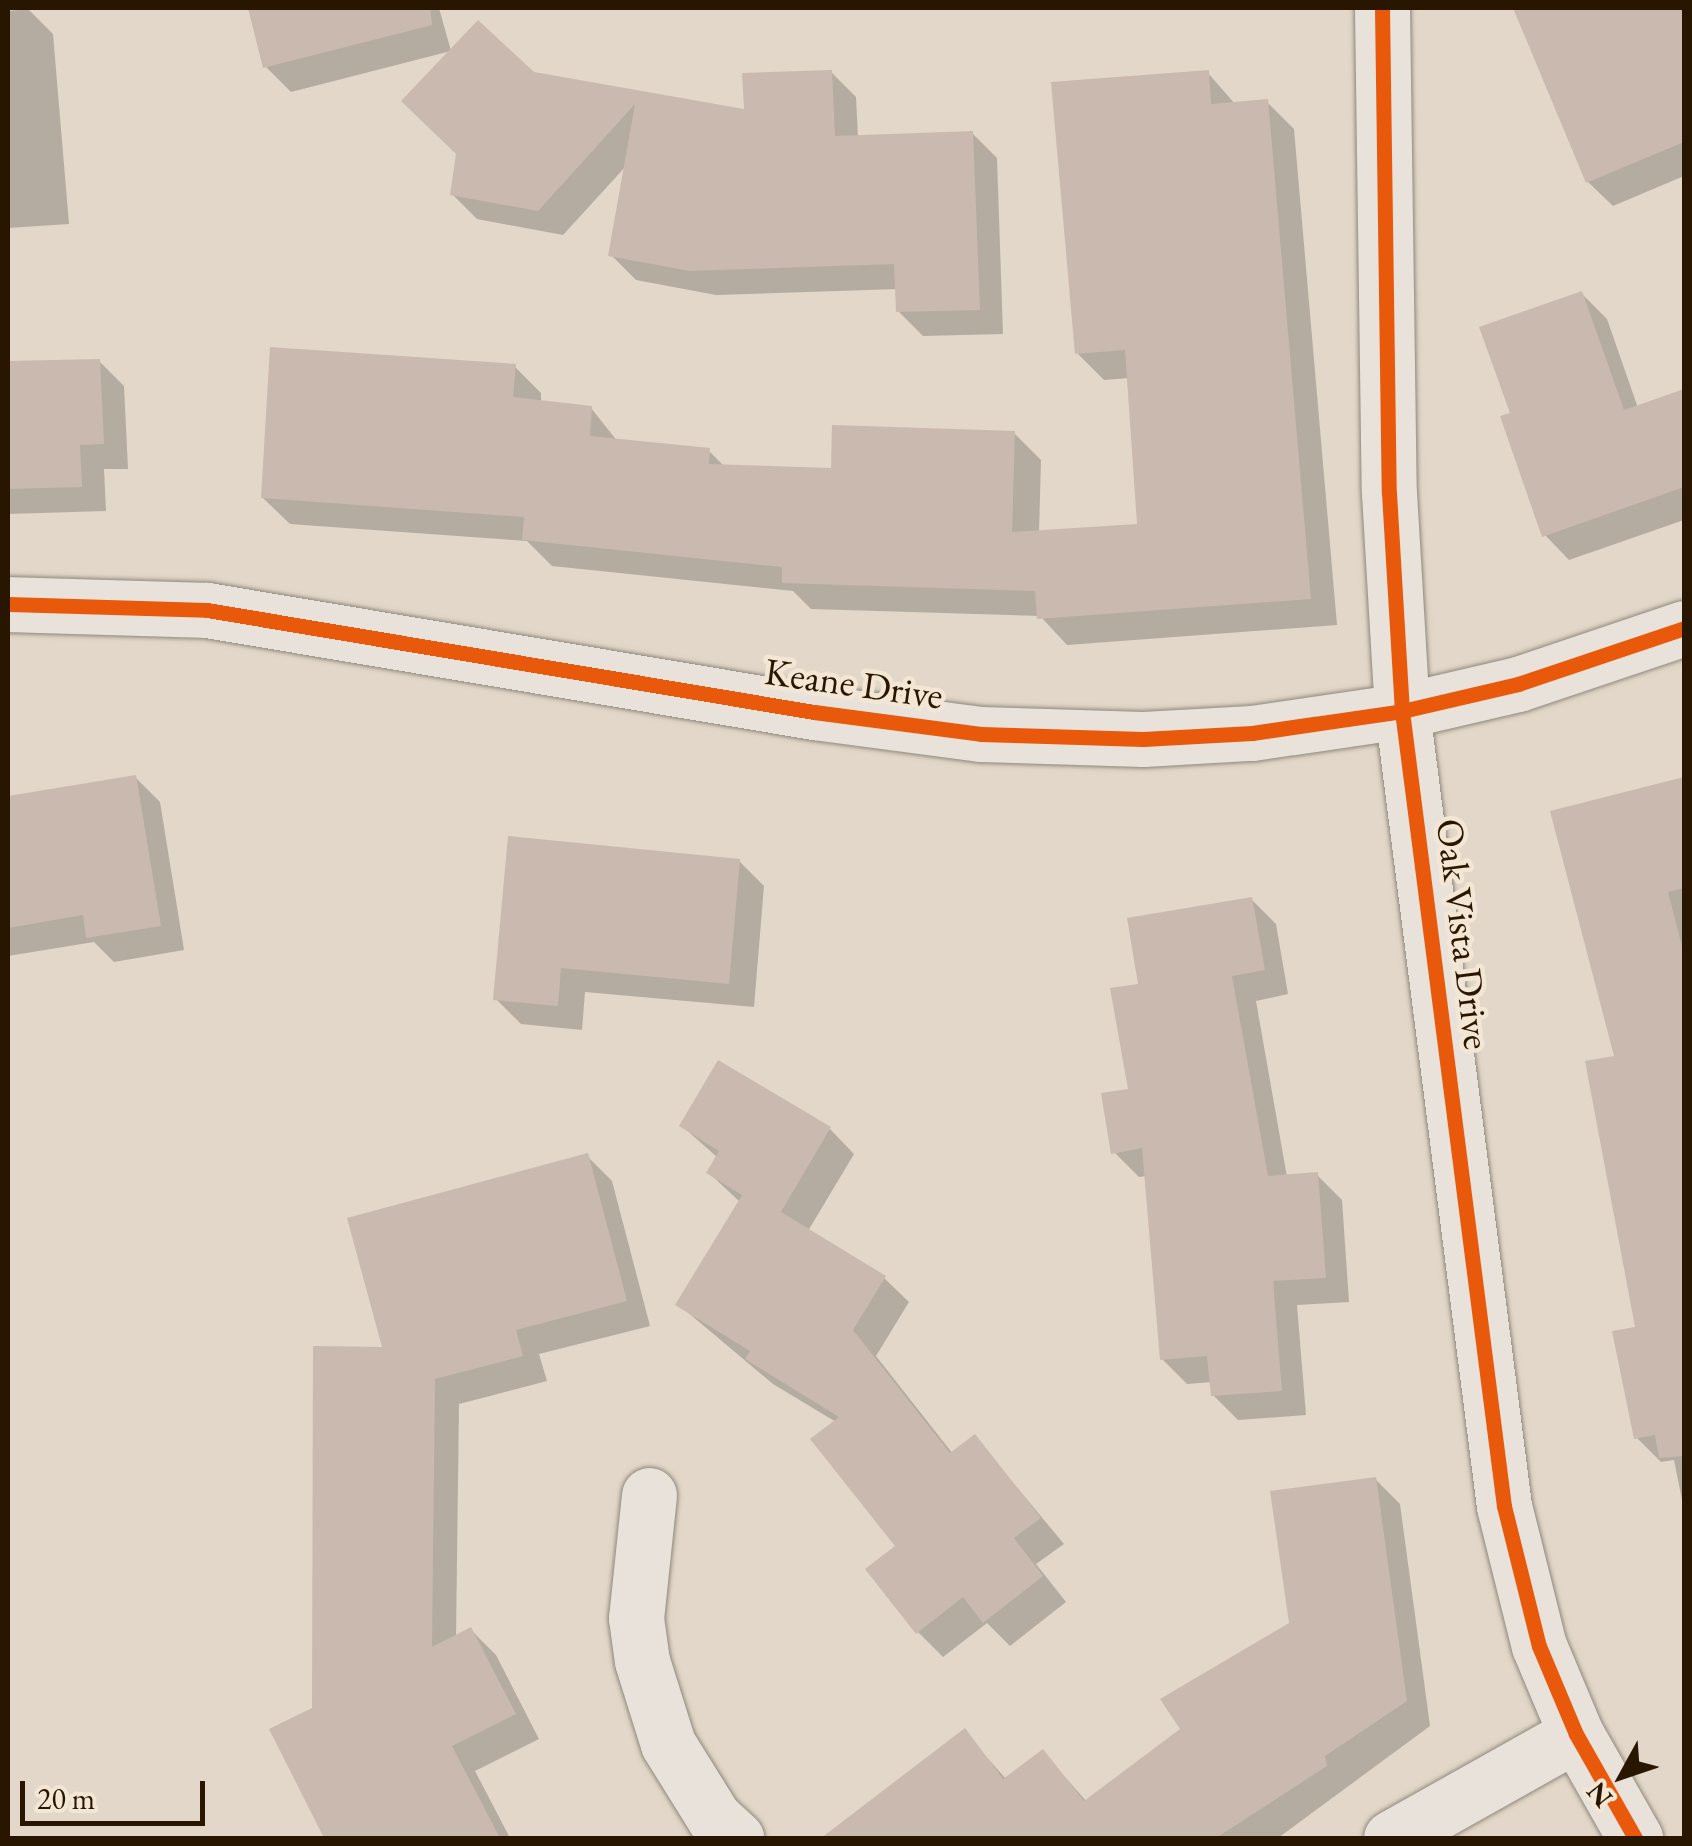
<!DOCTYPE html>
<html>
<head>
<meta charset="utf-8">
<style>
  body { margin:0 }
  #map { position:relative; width:1692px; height:1846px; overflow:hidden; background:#e2d7c8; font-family:"EB Garamond",serif }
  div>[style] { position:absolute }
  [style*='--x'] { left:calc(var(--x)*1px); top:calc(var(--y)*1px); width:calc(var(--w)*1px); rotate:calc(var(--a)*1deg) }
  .shadow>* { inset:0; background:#0003 }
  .building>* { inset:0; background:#cab9af }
  .roads { filter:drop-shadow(0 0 2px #90877c) drop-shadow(0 0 2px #90877c) }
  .minor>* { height:55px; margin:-27.5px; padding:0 27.5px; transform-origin:27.5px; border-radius:27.5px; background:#e8e2db }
  .cycleway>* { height:15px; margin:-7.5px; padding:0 7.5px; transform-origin:7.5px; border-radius:7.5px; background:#e8590c }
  span { translate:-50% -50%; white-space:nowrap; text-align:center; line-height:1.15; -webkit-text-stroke:9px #f3e6d4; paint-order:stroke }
  .street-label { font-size:38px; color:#291600 }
  .frame { position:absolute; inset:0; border:10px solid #291600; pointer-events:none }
  .north { position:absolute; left:1572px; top:1726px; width:100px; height:100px; -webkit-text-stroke:8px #f3e6d4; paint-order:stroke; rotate:230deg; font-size:28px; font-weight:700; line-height:40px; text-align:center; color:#291600 }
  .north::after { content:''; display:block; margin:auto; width:35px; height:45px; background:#291600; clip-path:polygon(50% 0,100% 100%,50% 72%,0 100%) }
  .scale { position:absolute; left:20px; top:1781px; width:185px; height:45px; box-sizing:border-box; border:5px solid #291600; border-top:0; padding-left:12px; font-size:30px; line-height:35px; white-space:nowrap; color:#291600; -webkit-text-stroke:8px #f3e6d4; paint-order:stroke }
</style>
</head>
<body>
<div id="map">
  <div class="shadow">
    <i style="clip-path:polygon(250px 8px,439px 8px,451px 51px,291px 92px,266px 67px)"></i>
    <i style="clip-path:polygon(1515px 8px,1684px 8px,1684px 176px,1613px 206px,1588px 182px)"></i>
    <i style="clip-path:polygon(28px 9px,53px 34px,69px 224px,8px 228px,8px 11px)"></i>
    <i style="clip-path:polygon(831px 72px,856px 97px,858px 138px,972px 133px,997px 158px,1003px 334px,923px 336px,898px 311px,898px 289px,716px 295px,636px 280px,611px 255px,627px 165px,563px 235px,477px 219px,452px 194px,533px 74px,746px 112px)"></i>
    <i style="clip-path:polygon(1208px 73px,1235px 104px,1267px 102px,1294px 129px,1337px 625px,1067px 645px,1040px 616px,811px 609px,793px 591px,552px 566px,527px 541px,290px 524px,263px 498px,514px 366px,541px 393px,541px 402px,591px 408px,618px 442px,709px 451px,725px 467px,833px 471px,1014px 433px,1041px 460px,1039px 533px,1140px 526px,1130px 378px,1104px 380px,1077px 353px)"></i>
    <i style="clip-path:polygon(1582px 294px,1607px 319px,1638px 408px,1684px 391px,1684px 520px,1569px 560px,1545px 535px)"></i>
    <i style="clip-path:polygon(99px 361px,124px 386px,128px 469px,104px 469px,106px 511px,8px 514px,8px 364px)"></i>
    <i style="clip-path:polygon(135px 777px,160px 802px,184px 950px,114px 962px,94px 942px,8px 956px,8px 798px)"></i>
    <i style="clip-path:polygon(1684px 779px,1684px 1510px,1674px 1460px,1661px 1462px,1636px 1437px,1638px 1329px,1617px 1058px,1553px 813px)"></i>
    <i style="clip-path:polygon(739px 861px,764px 886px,754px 1007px,585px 992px,582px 1030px,521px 1024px,496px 999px)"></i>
    <i style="clip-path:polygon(1251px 899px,1276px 924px,1288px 994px,1256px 1001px,1287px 1177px,1317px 1175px,1342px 1200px,1349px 1302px,1297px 1305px,1306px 1415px,1238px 1420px,1213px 1395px,1212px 1382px,1187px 1384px,1162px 1359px,1147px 1176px,1139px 1177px,1114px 1152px,1131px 1091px,1141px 986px)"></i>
    <i style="clip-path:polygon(682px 1126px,830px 1129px,854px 1154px,808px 1231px,884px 1278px,909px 1302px,876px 1356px,953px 1454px,975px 1437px,1064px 1544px,1036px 1564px,1066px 1602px,1010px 1646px,987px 1623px,943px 1657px,918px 1632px,899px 1547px,836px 1422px,773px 1384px,679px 1305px,740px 1202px,709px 1173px,718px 1158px)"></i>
    <i style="clip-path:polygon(587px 1156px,612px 1181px,650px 1326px,539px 1354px,547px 1381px,459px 1404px,456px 1638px,471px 1630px,496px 1655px,539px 1739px,475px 1771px,510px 1838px,327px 1838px,273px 1730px,314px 1710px,386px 1350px)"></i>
    <i style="clip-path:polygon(1375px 1479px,1400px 1504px,1430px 1726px,1278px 1838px,864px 1838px,850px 1820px,964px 1732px,1007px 1780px,1043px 1752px,1087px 1802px,1183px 1729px,1291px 1624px)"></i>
  </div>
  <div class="building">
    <i style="clip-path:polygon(248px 8px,430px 8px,432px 25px,263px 68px)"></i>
    <i style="clip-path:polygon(1513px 8px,1684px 8px,1684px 142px,1586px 183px)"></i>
    <i style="clip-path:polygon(478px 20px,534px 72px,744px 109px,742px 73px,832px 70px,835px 136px,973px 131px,980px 310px,896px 312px,894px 264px,690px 271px,608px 256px,635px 104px,538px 211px,450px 195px,456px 154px,401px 101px)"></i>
    <i style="clip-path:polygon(1209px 70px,1211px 104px,1268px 99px,1311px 599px,1037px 619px,1035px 591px,782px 583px,782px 567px,522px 540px,524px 517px,261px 498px,270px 347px,516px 364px,513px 397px,592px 406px,590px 436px,710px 448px,709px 464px,831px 468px,832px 425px,1015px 431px,1012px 532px,1137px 524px,1125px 350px,1075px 354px,1051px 82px)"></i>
    <i style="clip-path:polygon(1582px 291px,1624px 410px,1684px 389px,1684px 487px,1542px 537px,1500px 416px,1510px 413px,1479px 327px)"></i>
    <i style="clip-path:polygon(100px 359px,104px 444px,80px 445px,82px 487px,8px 489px,8px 361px)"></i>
    <i style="clip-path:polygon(136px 775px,161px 926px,86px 938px,83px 915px,8px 928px,8px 796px)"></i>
    <i style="clip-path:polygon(1684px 777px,1684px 888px,1668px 892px,1684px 954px,1684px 1456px,1659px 1458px,1655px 1435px,1634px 1439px,1612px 1331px,1635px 1327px,1585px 1061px,1614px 1056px,1550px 811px)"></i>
    <i style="clip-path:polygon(508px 836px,740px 859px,729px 984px,561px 968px,558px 1006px,493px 1000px)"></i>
    <i style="clip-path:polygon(1252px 897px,1265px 970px,1232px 976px,1268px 1176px,1318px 1172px,1326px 1278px,1273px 1281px,1282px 1391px,1211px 1396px,1207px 1356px,1160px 1360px,1142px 1148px,1111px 1154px,1101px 1093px,1128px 1089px,1110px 988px,1138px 984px,1127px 918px)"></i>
    <i style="clip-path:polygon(718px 1060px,831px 1127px,781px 1212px,886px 1276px,853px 1330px,950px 1453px,975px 1434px,1041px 1518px,1014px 1538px,1043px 1576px,983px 1623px,963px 1597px,916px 1634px,865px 1569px,895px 1546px,810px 1439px,839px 1417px,745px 1359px,750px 1351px,675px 1305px,742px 1195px,706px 1173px,719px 1151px,679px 1126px)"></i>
    <i style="clip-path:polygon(588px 1153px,627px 1301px,516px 1330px,523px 1356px,435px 1379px,432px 1647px,471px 1627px,516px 1714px,452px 1746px,500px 1838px,324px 1838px,269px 1729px,312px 1708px,313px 1346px,382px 1347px,347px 1218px)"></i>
    <i style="clip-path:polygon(1376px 1477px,1407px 1701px,1325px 1756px,1327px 1766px,1216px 1838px,821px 1838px,965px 1728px,1003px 1779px,1043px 1749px,1084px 1801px,1180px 1729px,1160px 1699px,1289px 1623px,1270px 1491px)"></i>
  </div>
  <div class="roads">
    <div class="minor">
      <i style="--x:1382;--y:8;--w:485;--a:89.2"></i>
      <i style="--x:1389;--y:493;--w:218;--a:86.6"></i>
      <i style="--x:1402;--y:711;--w:802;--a:82.69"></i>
      <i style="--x:1504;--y:1506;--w:144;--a:76"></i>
      <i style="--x:1539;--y:1646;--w:95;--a:67.2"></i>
      <i style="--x:1576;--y:1734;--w:120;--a:60.4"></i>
      <i style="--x:8;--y:604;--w:199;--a:1.7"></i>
      <i style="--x:207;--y:610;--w:616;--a:9.54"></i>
      <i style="--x:814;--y:712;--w:168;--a:7.5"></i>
      <i style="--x:981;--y:734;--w:162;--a:1.8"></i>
      <i style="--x:1143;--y:739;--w:109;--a:-3.2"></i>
      <i style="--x:1252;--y:733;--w:152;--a:-8.3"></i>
      <i style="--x:1402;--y:711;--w:119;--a:-13.1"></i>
      <i style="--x:1518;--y:684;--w:175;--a:-18.6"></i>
      <i style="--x:649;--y:1495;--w:124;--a:96"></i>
      <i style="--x:636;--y:1618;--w:43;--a:82.1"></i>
      <i style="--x:642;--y:1661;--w:87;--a:72.6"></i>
      <i style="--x:668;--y:1744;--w:87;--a:58.1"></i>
      <i style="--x:714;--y:1818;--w:30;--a:42"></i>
      <i style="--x:1391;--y:1838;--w:212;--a:-29.3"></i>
    </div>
  </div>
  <div class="cycleway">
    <i style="--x:1382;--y:8;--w:485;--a:89.2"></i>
    <i style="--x:1389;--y:493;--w:218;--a:86.6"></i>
    <i style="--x:1402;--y:711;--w:802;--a:82.69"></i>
    <i style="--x:1504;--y:1506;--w:144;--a:76"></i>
    <i style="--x:1539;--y:1646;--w:95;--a:67.2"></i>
    <i style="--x:1576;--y:1734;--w:120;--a:60.4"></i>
    <i style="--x:8;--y:604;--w:199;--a:1.7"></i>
    <i style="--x:207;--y:610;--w:616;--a:9.54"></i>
    <i style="--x:814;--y:712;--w:168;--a:7.5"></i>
    <i style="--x:981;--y:734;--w:162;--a:1.8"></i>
    <i style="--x:1143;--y:739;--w:109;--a:-3.2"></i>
    <i style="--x:1252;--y:733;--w:152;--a:-8.3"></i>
    <i style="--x:1402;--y:711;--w:119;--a:-13.1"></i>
    <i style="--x:1518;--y:684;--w:175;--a:-18.6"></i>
  </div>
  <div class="street-label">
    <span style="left:854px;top:683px;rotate:8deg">Keane Drive</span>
    <span style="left:1464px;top:934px;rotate:83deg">Oak Vista Drive</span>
  </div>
  <div class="frame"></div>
  <div class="north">N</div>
  <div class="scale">20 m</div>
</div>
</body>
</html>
